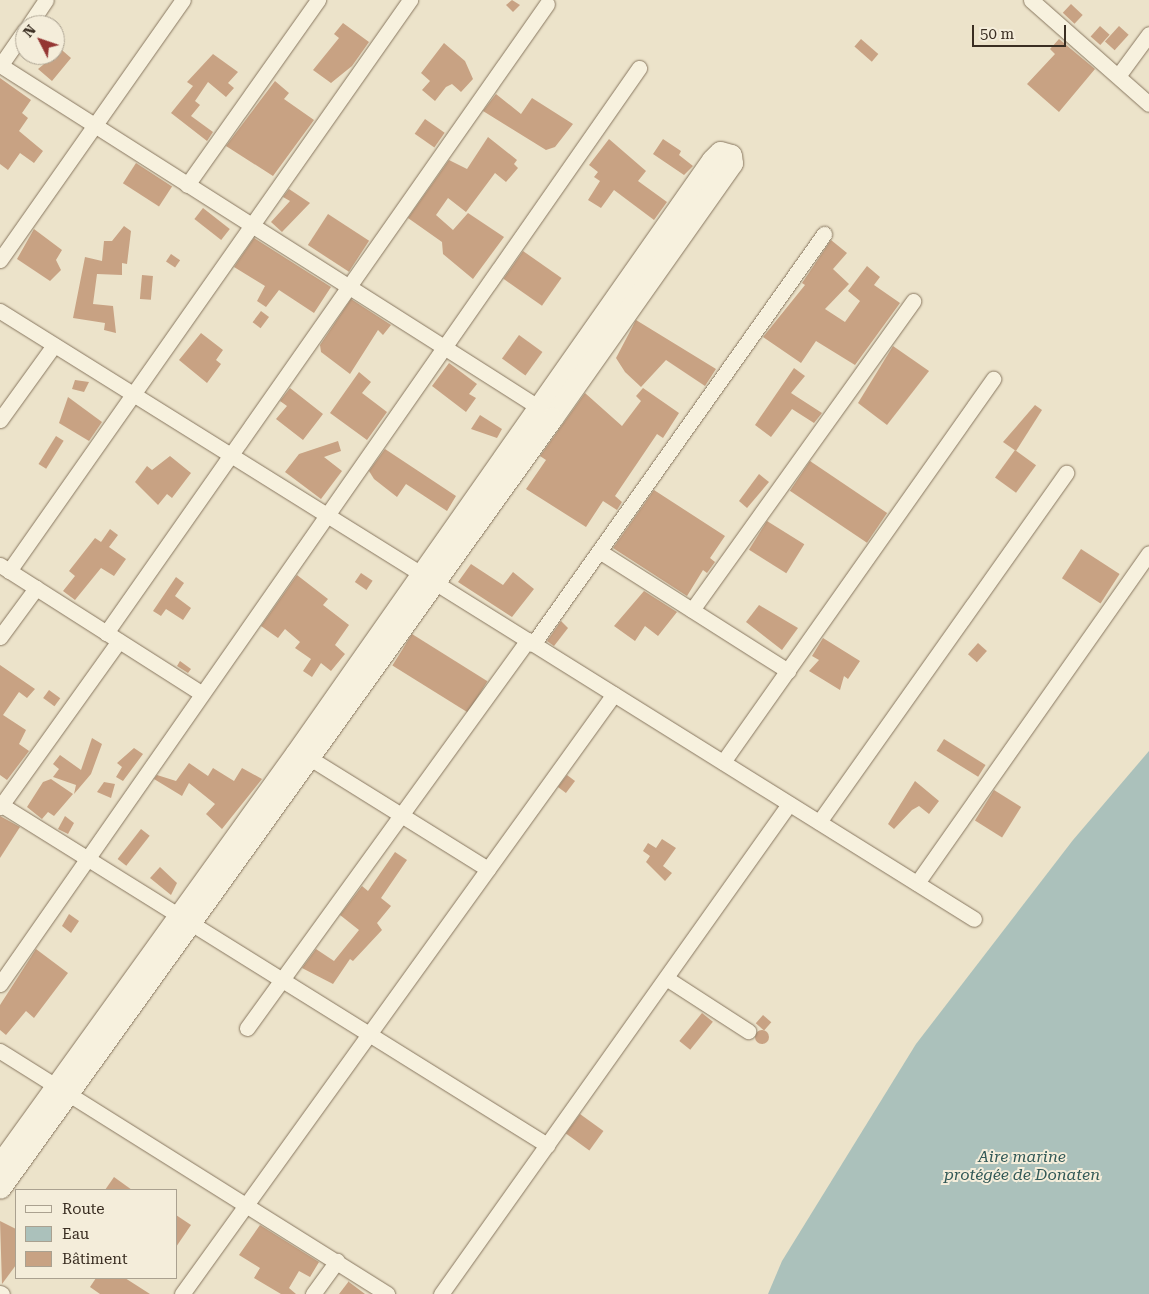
<!DOCTYPE html>
<html>
<head>
<meta charset="utf-8">
<style>
  body { margin:0 }
  #map { position:relative; width:1149px; height:1294px; overflow:hidden; background:#ece3ca; font-family:"Roboto Serif",serif }
  div>[style] { position:absolute }
  [style*='--x'] { left:calc(var(--x)*1px); top:calc(var(--y)*1px); width:calc(var(--w)*1px); rotate:calc(var(--a)*1deg) }
  .water>* { inset:0; background:#abc1bb }
  .building>* { inset:0; background:#c8a283; transform-origin:0 0 }
  .round { border-radius:50% }
  .roads { filter:drop-shadow(0 0 1px #887760) drop-shadow(0 0 1px #887760) }
  .street>* { height:15px; margin:-7.5px; padding:0 7.5px; transform-origin:7.5px; border-radius:7.5px; background:#f7f1de }
  .secondary>* { height:21px; margin:-10.5px; padding:0 10.5px; transform-origin:10.5px; border-radius:10.5px; background:#f7f1de }
  span { translate:-50% -50%; white-space:nowrap; text-align:center; line-height:1.15; -webkit-text-stroke:4px #f4edda; paint-order:stroke }
  .water-label { font-size:16px; color:#325957; font-style:italic }
  .legend { position:absolute; left:15px; top:1189px; width:162px; height:90px; box-sizing:border-box; background:#f4edda; border:1px solid #aaa190; margin:0; padding:6px 9px; list-style:none; font-size:15px; color:#3a2e22 }
  .legend li { display:flex; align-items:center; gap:10px; height:25px }
  .legend b { width:25px; border:1px solid #aaa190 }
  .north { position:absolute; left:15px; top:15px; width:50px; height:50px; box-sizing:border-box; background:#f4edda; border:1px solid #aaa190; border-radius:50%; rotate:311deg; font-size:14px; font-weight:700; line-height:20px; text-align:center; color:#3a2e22 }
  .north::after { content:''; display:block; margin:auto; width:18px; height:22px; background:#943633; clip-path:polygon(50% 0,100% 100%,50% 72%,0 100%) }
  .scale { position:absolute; left:972px; top:25px; width:94px; height:22px; box-sizing:border-box; border:2px solid #3a2e22; border-top:0; padding-left:6px; font-size:15px; line-height:18px; white-space:nowrap; color:#3a2e22; -webkit-text-stroke:4px #f4edda; paint-order:stroke }
</style>
</head>
<body>
<div id="map">
  <div class="water">
    <i style="clip-path:polygon(1149px 751px,1149px 1294px,768px 1294px,782px 1261px,916px 1044px,1073px 840px)"></i>
  </div>
  <div class="building">
    <i style="clip-path:polygon(512px 0,520px 5px,513px 12px,506px 5px)"></i>
    <i style="left:1071px;top:4px;width:16px;height:12px;rotate:43deg"></i>
    <i style="clip-path:polygon(343px 23px,369px 42px,352px 66px,331px 83px,313px 70px,339px 38px,334px 34px)"></i>
    <i style="left:1100px;top:26px;width:13px;height:14px;rotate:42deg"></i>
    <i style="left:1119px;top:26px;width:13px;height:21px;rotate:42deg"></i>
    <i style="left:861px;top:39px;width:23px;height:10px;rotate:41deg"></i>
    <i style="clip-path:polygon(1059px 39px,1095px 69px,1059px 112px,1027px 84px,1055px 54px,1050px 49px)"></i>
    <i style="clip-path:polygon(444px 43px,465px 61px,473px 79px,461px 92px,452px 84px,446px 87px,435px 101px,422px 90px,430px 81px,421px 73px)"></i>
    <i style="clip-path:polygon(55px 44px,71px 58px,52px 81px,38px 69px,55px 55px)"></i>
    <i style="clip-path:polygon(213px 54px,238px 72px,228px 83px,234px 88px,226px 97px,208px 82px,195px 101px,200px 105px,191px 116px,213px 132px,207px 141px,171px 113px,193px 86px,187px 82px)"></i>
    <i style="clip-path:polygon(0 78px,31px 100px,22px 113px,28px 118px,19px 131px,43px 151px,34px 163px,20px 153px,8px 170px,0 164px)"></i>
    <i style="clip-path:polygon(275px 81px,289px 93px,284px 99px,314px 120px,273px 176px,226px 146px)"></i>
    <i style="clip-path:polygon(496px 94px,521px 114px,532px 98px,573px 124px,555px 147px,546px 150px,483px 111px)"></i>
    <i style="left:425px;top:119px;width:24px;height:18px;rotate:35deg"></i>
    <i style="clip-path:polygon(488px 137px,517px 160px,514px 164px,518px 168px,506px 182px,495px 173px,466px 212px,448px 198px,436px 215px,453px 230px,468px 213px,504px 237px,473px 279px,443px 254px,442px 242px,408px 218px,449px 160px,467px 169px)"></i>
    <i style="clip-path:polygon(609px 139px,646px 171px,638px 181px,667px 202px,654px 220px,614px 190px,601px 208px,588px 200px,600px 181px,594px 177px,598px 172px,589px 165px)"></i>
    <i style="clip-path:polygon(663px 139px,681px 151px,679px 155px,693px 166px,684px 175px,653px 154px)"></i>
    <i style="left:136px;top:163px;width:43px;height:24px;rotate:33deg"></i>
    <i style="clip-path:polygon(289px 189px,310px 203px,282px 232px,271px 222px,290px 201px,283px 197px)"></i>
    <i style="left:203px;top:208px;width:34px;height:14px;rotate:38deg"></i>
    <i style="left:328px;top:214px;width:49px;height:37px;rotate:33deg"></i>
    <i style="clip-path:polygon(124px 226px,131px 231px,127px 264px,122px 263px,122px 275px,97px 274px,93px 304px,113px 306px,116px 333px,104px 330px,105px 323px,73px 318px,85px 257px,102px 261px,104px 241px,112px 241px)"></i>
    <i style="clip-path:polygon(34px 229px,62px 250px,56px 260px,61px 270px,50px 281px,17px 259px)"></i>
    <i style="clip-path:polygon(254px 238px,331px 287px,314px 313px,279px 290px,266px 307px,257px 301px,265px 286px,234px 267px)"></i>
    <i style="clip-path:polygon(831px 240px,847px 253px,833px 269px,849px 284px,825px 309px,845px 322px,860px 301px,848px 291px,867px 266px,880px 277px,874px 285px,900px 303px,855px 365px,816px 341px,801px 363px,763px 337px,805px 285px,802px 283px)"></i>
    <i style="left:523px;top:251px;width:47px;height:34px;rotate:35deg"></i>
    <i style="left:171px;top:254px;width:11px;height:9px;rotate:34deg"></i>
    <i style="left:142px;top:275px;width:11px;height:24px;rotate:5deg"></i>
    <i style="clip-path:polygon(351px 299px,391px 325px,383px 335px,378px 330px,350px 374px,321px 352px,320px 345px)"></i>
    <i style="left:261px;top:311px;width:10px;height:14px;rotate:37deg"></i>
    <i style="clip-path:polygon(636px 320px,716px 369px,705px 386px,666px 360px,641px 387px,625px 372px,616px 358px)"></i>
    <i style="clip-path:polygon(201px 333px,223px 350px,216px 360px,221px 364px,207px 383px,179px 360px)"></i>
    <i style="left:519px;top:335px;width:29px;height:29px;rotate:36deg"></i>
    <i style="clip-path:polygon(893px 346px,929px 371px,887px 425px,858px 403px)"></i>
    <i style="clip-path:polygon(449px 363px,477px 384px,469px 394px,476px 398px,466px 412px,432px 386px)"></i>
    <i style="clip-path:polygon(794px 368px,805px 376px,791px 393px,822px 413px,814px 423px,792px 409px,771px 437px,755px 425px)"></i>
    <i style="clip-path:polygon(359px 372px,371px 382px,362px 393px,387px 412px,367px 440px,330px 413px)"></i>
    <i style="clip-path:polygon(75px 380px,89px 382px,84px 392px,72px 389px)"></i>
    <i style="clip-path:polygon(290px 388px,323px 414px,303px 440px,276px 419px,287px 406px,280px 401px)"></i>
    <i style="clip-path:polygon(643px 388px,679px 413px,663px 438px,657px 434px,615px 496px,622px 502px,617px 510px,603px 501px,586px 527px,526px 489px,546px 460px,540px 456px,585px 393px,622px 426px,641px 401px,636px 396px)"></i>
    <i style="clip-path:polygon(68px 397px,102px 422px,89px 441px,59px 423px)"></i>
    <i style="clip-path:polygon(1035px 405px,1042px 410px,1016px 451px,1003px 442px)"></i>
    <i style="clip-path:polygon(480px 415px,502px 429px,497px 438px,471px 429px)"></i>
    <i style="left:56px;top:436px;width:9px;height:33px;rotate:32deg"></i>
    <i style="clip-path:polygon(338px 441px,341px 451px,324px 457px,342px 471px,321px 499px,285px 472px,299px 454px)"></i>
    <i style="clip-path:polygon(385px 449px,456px 496px,447px 511px,406px 484px,397px 497px,374px 479px,369px 471px)"></i>
    <i style="left:1015px;top:450px;width:26px;height:34px;rotate:36deg"></i>
    <i style="clip-path:polygon(170px 456px,191px 473px,172px 498px,167px 494px,158px 505px,135px 482px,147px 466px,152px 470px)"></i>
    <i style="left:810px;top:461px;width:93px;height:36px;rotate:34deg"></i>
    <i style="clip-path:polygon(759px 474px,769px 482px,747px 508px,739px 501px)"></i>
    <i style="clip-path:polygon(654px 490px,725px 536px,710px 558px,715px 562px,707px 573px,703px 570px,687px 596px,613px 548px)"></i>
    <i style="left:767px;top:521px;width:44px;height:34px;rotate:32deg"></i>
    <i style="clip-path:polygon(110px 529px,118px 535px,109px 547px,126px 559px,114px 576px,101px 568px,75px 600px,63px 591px,75px 576px,69px 571px,95px 538px,101px 542px)"></i>
    <i style="left:1081px;top:549px;width:46px;height:35px;rotate:33deg"></i>
    <i style="clip-path:polygon(471px 564px,503px 585px,513px 572px,534px 589px,512px 617px,458px 582px)"></i>
    <i style="left:361px;top:573px;width:14px;height:11px;rotate:34deg"></i>
    <i style="clip-path:polygon(297px 575px,328px 599px,323px 605px,349px 625px,335px 645px,345px 654px,331px 671px,321px 663px,312px 677px,303px 671px,311px 659px,295px 648px,300px 642px,285px 629px,278px 638px,261px 626px)"></i>
    <i style="clip-path:polygon(176px 577px,184px 583px,175px 596px,191px 608px,183px 620px,166px 609px,161px 616px,153px 611px)"></i>
    <i style="clip-path:polygon(644px 591px,677px 612px,658px 636px,645px 626px,635px 641px,614px 626px)"></i>
    <i style="clip-path:polygon(759px 605px,798px 628px,782px 650px,746px 622px)"></i>
    <i style="clip-path:polygon(561px 621px,568px 628px,554px 646px,547px 641px)"></i>
    <i style="left:412px;top:634px;width:89px;height:37px;rotate:32deg"></i>
    <i style="clip-path:polygon(823px 638px,860px 661px,848px 679px,844px 676px,840px 690px,809px 671px,819px 660px,812px 656px)"></i>
    <i style="left:978px;top:643px;width:12px;height:15px;rotate:42deg"></i>
    <i style="clip-path:polygon(180px 661px,191px 669px,188px 673px,177px 666px)"></i>
    <i style="clip-path:polygon(0 665px,35px 689px,27px 698px,19px 692px,3px 715px,26px 730px,19px 744px,29px 751px,7px 780px,0 775px)"></i>
    <i style="left:49px;top:690px;width:14px;height:10px;rotate:36deg"></i>
    <i style="clip-path:polygon(92px 738px,102px 744px,91px 774px,74px 794px,76px 785px,53px 777px,59px 769px,53px 764px,60px 755px,81px 770px)"></i>
    <i style="left:944px;top:739px;width:49px;height:14px;rotate:32deg"></i>
    <i style="clip-path:polygon(134px 748px,143px 754px,123px 781px,116px 777px,122px 767px,117px 763px)"></i>
    <i style="clip-path:polygon(189px 763px,208px 776px,213px 768px,234px 781px,242px 768px,262px 779px,222px 829px,206px 814px,215px 804px,189px 783px,182px 796px,154px 779px,157px 775px,176px 781px)"></i>
    <i style="left:567px;top:775px;width:10px;height:15px;rotate:37deg"></i>
    <i style="clip-path:polygon(51px 779px,73px 794px,54px 816px,48px 812px,42px 819px,27px 807px,43px 782px)"></i>
    <i style="clip-path:polygon(915px 781px,939px 801px,929px 814px,919px 806px,912px 810px,894px 829px,888px 824px)"></i>
    <i style="clip-path:polygon(104px 782px,115px 784px,111px 798px,97px 792px)"></i>
    <i style="left:994px;top:790px;width:32px;height:36px;rotate:32deg"></i>
    <i style="clip-path:polygon(0 816px,20px 827px,0 858px)"></i>
    <i style="clip-path:polygon(65px 816px,74px 823px,68px 834px,58px 829px)"></i>
    <i style="left:141px;top:829px;width:11px;height:38px;rotate:38deg"></i>
    <i style="clip-path:polygon(662px 839px,676px 848px,663px 866px,672px 873px,665px 881px,646px 862px,650px 856px,643px 851px,648px 843px,656px 848px)"></i>
    <i style="clip-path:polygon(395px 852px,407px 860px,381px 898px,391px 906px,377px 923px,382px 930px,353px 961px,350px 959px,333px 984px,302px 968px,316px 949px,334px 961px,359px 930px,340px 915px,362px 886px,368px 891px)"></i>
    <i style="clip-path:polygon(160px 867px,177px 883px,171px 895px,150px 878px)"></i>
    <i style="clip-path:polygon(69px 914px,79px 921px,71px 933px,62px 926px)"></i>
    <i style="clip-path:polygon(36px 949px,68px 973px,34px 1018px,26px 1011px,6px 1035px,0 1030px,0 1005px)"></i>
    <i style="left:702px;top:1013px;width:14px;height:36px;rotate:39deg"></i>
    <i style="left:763px;top:1015px;width:11px;height:11px;rotate:41deg"></i>
    <i class="round" style="left:755px;top:1030px;width:14px;height:14px"></i>
    <i style="left:580px;top:1114px;width:29px;height:24px;rotate:36deg"></i>
    <i style="clip-path:polygon(114px 1177px,132px 1190px,105px 1190px)"></i>
    <i style="clip-path:polygon(176px 1215px,191px 1225px,176px 1247px)"></i>
    <i style="clip-path:polygon(0 1221px,16px 1229px,16px 1265px,2px 1284px)"></i>
    <i style="clip-path:polygon(260px 1225px,319px 1262px,310px 1277px,299px 1271px,289px 1288px,296px 1294px,281px 1294px,254px 1278px,260px 1268px,239px 1255px)"></i>
    <i style="clip-path:polygon(96px 1278px,125px 1278px,150px 1294px,100px 1294px,90px 1287px)"></i>
    <i style="clip-path:polygon(349px 1281px,349px 1282px,365px 1294px,339px 1294px)"></i>
  </div>
  <div class="roads">
    <div class="street">
      <i style="--x:1031;--y:0;--w:157;--a:41.4"></i>
      <i style="--x:29;--y:25;--w:30;--a:-56"></i>
      <i style="--x:0;--y:65;--w:638;--a:32.44"></i>
      <i style="--x:0;--y:66;--w:44;--a:-55.2"></i>
      <i style="--x:1118;--y:76;--w:52;--a:-53.6"></i>
      <i style="--x:187;--y:185;--w:227;--a:-54.7"></i>
      <i style="--x:0;--y:260;--w:318;--a:-54.9"></i>
      <i style="--x:0;--y:311;--w:1148;--a:31.97"></i>
      <i style="--x:0;--y:420;--w:92;--a:-54.2"></i>
      <i style="--x:599;--y:551;--w:224;--a:32.4"></i>
      <i style="--x:0;--y:565;--w:238;--a:32.5"></i>
      <i style="--x:9;--y:571;--w:698;--a:-54.92"></i>
      <i style="--x:692;--y:610;--w:380;--a:-54.4"></i>
      <i style="--x:106;--y:633;--w:768;--a:-54.97"></i>
      <i style="--x:0;--y:637;--w:61;--a:-53.7"></i>
      <i style="--x:533;--y:644;--w:503;--a:-54.63"></i>
      <i style="--x:308;--y:757;--w:212;--a:31.9"></i>
      <i style="--x:723;--y:762;--w:469;--a:-54.8"></i>
      <i style="--x:0;--y:804;--w:645;--a:31.94"></i>
      <i style="--x:0;--y:807;--w:204;--a:-54.4"></i>
      <i style="--x:819;--y:822;--w:428;--a:-54.7"></i>
      <i style="--x:917;--y:883;--w:403;--a:-54.9"></i>
      <i style="--x:666;--y:978;--w:98;--a:32.9"></i>
      <i style="--x:0;--y:984;--w:1117;--a:-55.1"></i>
      <i style="--x:247;--y:1028;--w:479;--a:-54.1"></i>
      <i style="--x:0;--y:1051;--w:457;--a:32.1"></i>
      <i style="--x:0;--y:1293;--w:2;--a:27"></i>
      <i style="--x:182;--y:1294;--w:739;--a:-54.25"></i>
      <i style="--x:313;--y:1294;--w:41;--a:-54"></i>
      <i style="--x:441;--y:1294;--w:601;--a:-54.62"></i>
    </div>
    <div class="secondary">
      <i style="--x:0;--y:1164;--w:506;--a:-54.24"></i>
      <i style="--x:296;--y:753;--w:724;--a:-54.95"></i>
      <i style="--x:712;--y:160;--w:11;--a:-45"></i>
      <i style="--x:720;--y:152;--w:11;--a:15"></i>
      <i style="--x:731;--y:155;--w:8;--a:83"></i>
      <i style="--x:732;--y:163;--w:312;--a:125.2"></i>
      <i style="--x:552;--y:418;--w:947;--a:125.64"></i>
    </div>
  </div>
  <div class="water-label">
    <span style="left:1022px;top:1166px">Aire marine<br>protégée de Donaten</span>
  </div>
  <ul class="legend">
  <li><b style="height:6px;background:#f7f1de"></b>Route</li>
  <li><b style="height:14px;background:#abc1bb"></b>Eau</li>
  <li><b style="height:14px;background:#c8a283"></b>Bâtiment</li>
  </ul>
  <div class="north">N</div>
  <div class="scale">50 m</div>
</div>
</body>
</html>
